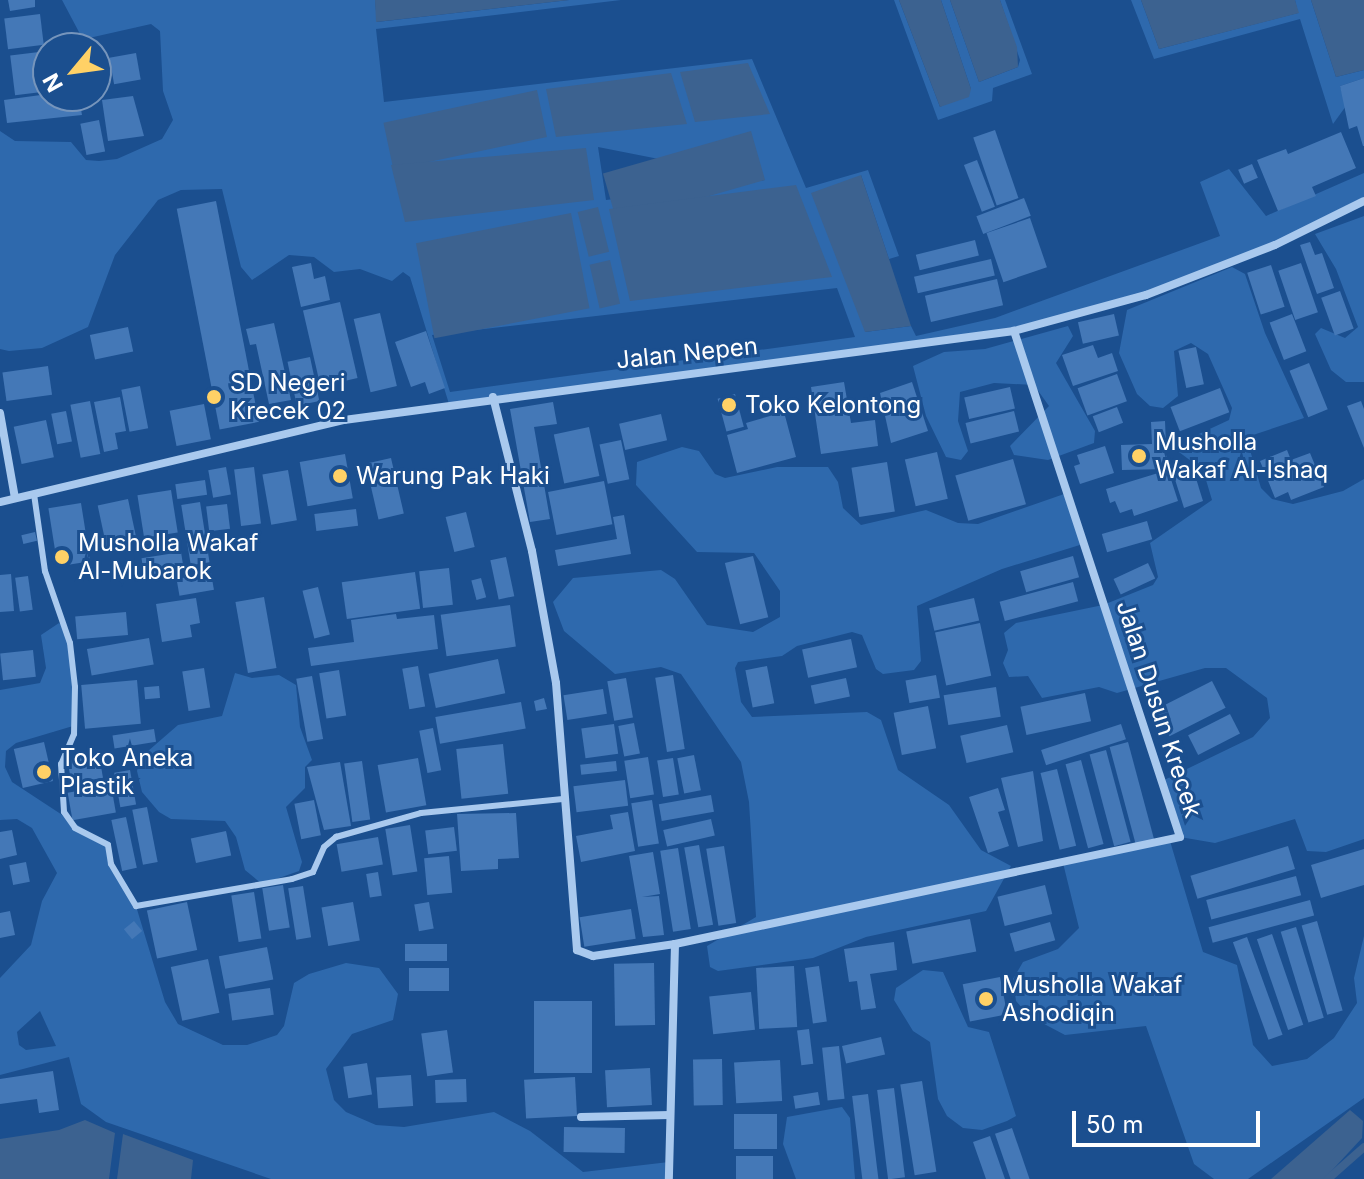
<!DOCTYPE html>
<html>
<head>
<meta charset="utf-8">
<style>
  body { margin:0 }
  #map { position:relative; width:1364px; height:1179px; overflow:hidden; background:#1b4f8f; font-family:Inter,sans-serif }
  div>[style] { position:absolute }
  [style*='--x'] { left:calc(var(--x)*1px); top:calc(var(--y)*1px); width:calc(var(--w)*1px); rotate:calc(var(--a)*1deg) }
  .green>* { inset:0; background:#2e69ad }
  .water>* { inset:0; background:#3c6290; transform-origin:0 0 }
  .stream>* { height:8px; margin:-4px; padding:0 4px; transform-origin:4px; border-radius:4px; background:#3c6290 }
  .building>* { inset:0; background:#4478b7; transform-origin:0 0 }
  .service>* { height:6px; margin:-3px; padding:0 3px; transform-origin:3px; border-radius:3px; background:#a9c9ee }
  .minor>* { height:8px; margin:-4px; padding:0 4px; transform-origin:4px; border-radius:4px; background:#a9c9ee }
  .dots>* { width:22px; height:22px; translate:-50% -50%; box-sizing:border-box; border:4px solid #1b4f8f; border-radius:50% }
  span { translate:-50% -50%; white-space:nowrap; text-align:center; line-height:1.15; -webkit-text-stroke:6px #1b4f8f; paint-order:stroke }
  .street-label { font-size:24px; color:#fff }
  .poi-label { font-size:24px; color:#fff }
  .left { translate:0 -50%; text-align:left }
  .north { position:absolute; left:32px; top:32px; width:80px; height:80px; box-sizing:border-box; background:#1b4f8f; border:2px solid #7695bc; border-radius:50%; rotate:241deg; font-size:22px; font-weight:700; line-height:32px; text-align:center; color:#fff }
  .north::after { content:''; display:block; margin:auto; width:28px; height:36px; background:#ffd166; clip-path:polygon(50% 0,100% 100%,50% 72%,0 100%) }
  .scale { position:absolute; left:1072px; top:1111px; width:188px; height:36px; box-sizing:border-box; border:4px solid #fff; border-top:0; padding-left:10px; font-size:24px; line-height:28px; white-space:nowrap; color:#fff; -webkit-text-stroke:6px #1b4f8f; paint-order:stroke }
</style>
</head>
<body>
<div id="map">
  <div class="green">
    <i style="clip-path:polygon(evenodd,62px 0,375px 0,377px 22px,569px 0,621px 0,376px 29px,384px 102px,752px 59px,806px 188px,868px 170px,899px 256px,889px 259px,861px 175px,865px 332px,911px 326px,916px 336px,995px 318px,1220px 236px,1200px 182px,1229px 169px,1266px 216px,1364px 173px,1364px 201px,1275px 245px,1146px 295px,1014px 331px,449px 404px,410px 277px,403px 272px,392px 281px,360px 269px,334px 272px,314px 257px,289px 255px,252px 280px,241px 267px,222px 189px,181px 190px,158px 200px,115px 255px,88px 327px,42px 348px,9px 351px,0 349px,0 131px,15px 141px,71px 142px,86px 160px,99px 161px,117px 159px,162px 139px,173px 120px,163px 91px,160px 31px,151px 24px,89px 38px,80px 34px,62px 0,598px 147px,765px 180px,606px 200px,598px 147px,62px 0,837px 288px,855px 337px,450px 392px,432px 335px,837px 288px)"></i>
    <i style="clip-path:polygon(894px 0,899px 0,940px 107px,971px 89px,941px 0,950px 0,979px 82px,1018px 67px,1020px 60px,1000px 0,1005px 0,1032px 74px,993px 88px,992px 101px,938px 120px)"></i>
    <i style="clip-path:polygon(1131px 0,1141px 0,1159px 49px,1298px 13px,1295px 0,1311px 0,1336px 77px,1364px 70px,1364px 78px,1340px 86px,1346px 106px,1333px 124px,1300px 19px,1154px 59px)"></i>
    <i style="clip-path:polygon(1364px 216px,1364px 382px,1346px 382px,1331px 370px,1315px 334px,1321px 328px,1345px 338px,1358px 327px,1336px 269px,1315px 234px)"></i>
    <i style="clip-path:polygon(1232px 267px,1245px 274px,1265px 333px,1304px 418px,1253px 435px,1250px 450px,1261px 488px,1272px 499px,1293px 504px,1343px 491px,1364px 479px,1364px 839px,1326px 852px,1307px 851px,1295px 819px,1215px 843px,1180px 837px,1160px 782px,1253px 737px,1270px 718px,1267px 698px,1226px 668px,1205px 668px,1117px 693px,1099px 687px,1042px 698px,1028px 676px,1009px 677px,1003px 663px,1008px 650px,1004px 633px,1016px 623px,1103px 605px,1153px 585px,1158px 577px,1150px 543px,1212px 500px,1203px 470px,1179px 452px,1186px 440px,1229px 420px,1232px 408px,1208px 354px,1191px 343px,1174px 351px,1178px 396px,1163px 408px,1150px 406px,1137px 394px,1119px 353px,1127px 310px)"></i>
    <i style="clip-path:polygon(1068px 326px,1073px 336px,1056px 363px,1095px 431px,1094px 443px,1048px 460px,1014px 455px,1010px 446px,1049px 406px,1034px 385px,994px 383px,960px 392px,958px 421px,968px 451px,961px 460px,946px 457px,926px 416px,913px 366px,944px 352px,985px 349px)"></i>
    <i style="clip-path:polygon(682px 447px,699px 451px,715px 474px,725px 478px,777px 467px,828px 467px,838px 482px,843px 508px,861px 525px,926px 510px,958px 523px,978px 524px,1067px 493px,1083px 544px,1002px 569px,917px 606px,921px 661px,914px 670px,883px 674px,876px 669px,862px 635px,852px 632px,797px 646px,782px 656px,738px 662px,735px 668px,741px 702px,752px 717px,867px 712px,881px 720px,898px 770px,949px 805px,981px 850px,1011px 866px,986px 911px,866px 937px,813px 958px,718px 971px,710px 967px,707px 946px,756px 917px,749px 802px,741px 762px,681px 674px,661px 667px,615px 674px,564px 631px,553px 602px,573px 578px,661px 570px,675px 579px,707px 625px,753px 632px,780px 617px,780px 591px,754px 553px,697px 552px,636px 485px,637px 462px)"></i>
    <i style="clip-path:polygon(evenodd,59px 623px,65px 627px,75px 687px,73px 726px,16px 743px,6px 751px,5px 767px,12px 782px,108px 845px,111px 864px,136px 906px,165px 1002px,178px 1024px,223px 1045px,247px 1045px,277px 1035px,284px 1026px,294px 983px,309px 974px,346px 963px,379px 968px,398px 994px,393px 1020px,352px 1034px,326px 1069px,334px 1100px,346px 1112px,376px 1125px,404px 1127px,494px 1112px,530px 1131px,583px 1172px,669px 1162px,669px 1179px,271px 1179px,106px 1122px,81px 1104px,69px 1057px,0 1075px,0 978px,31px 945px,42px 901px,57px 873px,32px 828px,17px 819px,0 820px,0 690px,40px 683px,46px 668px,41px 635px,59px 623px,40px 1011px,56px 1046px,26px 1050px,19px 1045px,17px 1032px,40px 1011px)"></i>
    <i style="clip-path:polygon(235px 673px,252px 678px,279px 675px,296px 685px,300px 727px,312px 760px,305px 767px,305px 788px,286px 807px,302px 862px,299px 871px,262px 884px,245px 870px,236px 837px,225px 821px,171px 819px,159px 812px,142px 792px,137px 771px,140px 758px,178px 725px,222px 716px)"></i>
    <i style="clip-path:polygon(1170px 841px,1203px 952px,1237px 965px,1253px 1045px,1272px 1066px,1307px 1059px,1334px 1038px,1357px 1003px,1354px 978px,1364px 936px,1364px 1098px,1248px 1179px,1214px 1179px,1194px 1164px,1146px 1026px,1065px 1035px,1029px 1016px,1016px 1001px,1013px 979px,1023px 962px,1058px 949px,1079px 928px,1063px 863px)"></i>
    <i style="clip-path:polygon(923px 970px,943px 972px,968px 1027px,989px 1032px,1016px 1116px,1007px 1121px,982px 1130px,963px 1128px,947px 1116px,938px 1099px,930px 1042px,913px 1031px,894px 1000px,896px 988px)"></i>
    <i style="clip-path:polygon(842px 1107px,850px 1118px,855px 1179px,796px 1179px,783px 1144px,787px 1117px)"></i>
  </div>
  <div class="water">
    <i style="clip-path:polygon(375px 0,569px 0,376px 22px)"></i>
    <i style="clip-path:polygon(899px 0,941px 0,971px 89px,969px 97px,940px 107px)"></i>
    <i style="clip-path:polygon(950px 0,1000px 0,1017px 47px,1018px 67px,979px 82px)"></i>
    <i style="clip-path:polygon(1141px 0,1295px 0,1299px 13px,1159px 49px)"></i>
    <i style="clip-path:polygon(1311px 0,1364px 0,1364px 70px,1336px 77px)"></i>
    <i style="clip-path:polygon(748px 63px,770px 114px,695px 122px,680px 72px)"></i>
    <i style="clip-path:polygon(671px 73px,687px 124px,556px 137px,546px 89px)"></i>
    <i style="left:537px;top:90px;width:48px;height:157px;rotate:78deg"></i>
    <i style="left:751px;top:131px;width:51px;height:154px;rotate:74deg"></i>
    <i style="clip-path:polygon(586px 148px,594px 200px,405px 222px,391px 165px)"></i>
    <i style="clip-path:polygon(861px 175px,889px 259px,911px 326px,865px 332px,811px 193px)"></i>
    <i style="clip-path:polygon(796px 185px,832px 277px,630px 301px,609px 209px)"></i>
    <i style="left:598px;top:207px;width:46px;height:21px;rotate:76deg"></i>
    <i style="left:571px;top:213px;width:97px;height:158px;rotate:79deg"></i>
    <i style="left:610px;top:260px;width:45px;height:21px;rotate:77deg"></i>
    <i style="clip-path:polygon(1350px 1110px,1363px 1121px,1362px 1138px,1324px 1179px,1271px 1179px)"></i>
    <i style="clip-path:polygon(85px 1120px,115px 1133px,109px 1179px,0 1179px,0 1139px,59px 1130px)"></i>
    <i style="clip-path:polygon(123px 1134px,193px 1160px,191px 1179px,117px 1179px)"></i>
  </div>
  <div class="stream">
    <i style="--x:1328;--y:1179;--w:48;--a:-41.6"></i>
  </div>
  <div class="building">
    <i style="clip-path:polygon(8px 0,35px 0,35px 7px,10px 11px)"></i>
    <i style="left:40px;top:14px;width:31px;height:36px;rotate:83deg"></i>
    <i style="clip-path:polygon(48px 51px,48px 88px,46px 88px,41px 52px)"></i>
    <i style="left:39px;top:52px;width:40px;height:29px;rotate:83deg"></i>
    <i style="left:136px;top:53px;width:27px;height:27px;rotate:80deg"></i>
    <i style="clip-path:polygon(1364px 78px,1364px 146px,1363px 146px,1357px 126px,1349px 129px,1340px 86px)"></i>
    <i style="clip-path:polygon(48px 94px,79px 98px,82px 115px,7px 123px,4px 100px)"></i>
    <i style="clip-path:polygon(133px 96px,144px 136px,108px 141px,102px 100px)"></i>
    <i style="left:99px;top:120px;width:32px;height:19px;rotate:79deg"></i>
    <i style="left:995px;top:130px;width:72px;height:23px;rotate:71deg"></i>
    <i style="clip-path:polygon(1341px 132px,1356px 168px,1312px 187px,1316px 196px,1278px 211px,1257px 160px,1286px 149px,1288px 154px)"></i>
    <i style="left:977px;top:160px;width:50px;height:14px;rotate:69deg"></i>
    <i style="left:1252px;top:164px;width:15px;height:15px;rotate:67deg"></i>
    <i style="left:1024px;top:198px;width:19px;height:51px;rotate:69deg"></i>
    <i style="left:216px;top:201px;width:225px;height:40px;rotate:79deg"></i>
    <i style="left:1030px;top:218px;width:52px;height:46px;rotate:71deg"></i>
    <i style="left:975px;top:240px;width:16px;height:61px;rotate:76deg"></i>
    <i style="clip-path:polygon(1310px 242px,1315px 255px,1322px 253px,1334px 288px,1317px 294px,1300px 245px)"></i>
    <i style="left:991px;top:259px;width:17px;height:79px;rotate:77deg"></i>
    <i style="clip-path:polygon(311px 263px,314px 279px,325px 276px,330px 300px,301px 307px,292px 267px)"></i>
    <i style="left:1301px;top:263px;width:52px;height:24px;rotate:71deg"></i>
    <i style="left:1271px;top:265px;width:44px;height:25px;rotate:72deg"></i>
    <i style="left:997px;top:279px;width:27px;height:74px;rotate:77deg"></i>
    <i style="left:1340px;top:291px;width:40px;height:20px;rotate:70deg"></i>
    <i style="left:340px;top:302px;width:78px;height:38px;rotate:77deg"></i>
    <i style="left:380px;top:313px;width:75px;height:27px;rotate:77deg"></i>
    <i style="left:1114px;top:314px;width:22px;height:37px;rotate:77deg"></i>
    <i style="left:1292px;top:314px;width:40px;height:24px;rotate:69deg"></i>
    <i style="clip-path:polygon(274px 323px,291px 400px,269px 404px,256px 344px,250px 345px,246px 329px)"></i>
    <i style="left:128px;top:327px;width:25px;height:39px;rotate:78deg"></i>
    <i style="clip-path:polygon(426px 331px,445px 388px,429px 394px,425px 382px,411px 387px,395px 342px)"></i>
    <i style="clip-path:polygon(1093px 345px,1098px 358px,1112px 353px,1118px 371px,1073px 386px,1062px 355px)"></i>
    <i style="left:1196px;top:347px;width:38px;height:18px;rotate:78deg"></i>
    <i style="left:310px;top:357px;width:45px;height:23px;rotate:78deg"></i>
    <i style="left:1309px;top:363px;width:50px;height:21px;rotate:68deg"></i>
    <i style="left:48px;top:366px;width:29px;height:46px;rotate:82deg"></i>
    <i style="left:1117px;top:374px;width:29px;height:42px;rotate:70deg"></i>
    <i style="clip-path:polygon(844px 382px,851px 423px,875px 420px,878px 446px,821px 454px,811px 387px)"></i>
    <i style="clip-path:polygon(912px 382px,928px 431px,891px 443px,880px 393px)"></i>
    <i style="left:140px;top:386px;width:43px;height:19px;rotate:79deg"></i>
    <i style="left:1010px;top:387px;width:22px;height:47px;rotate:77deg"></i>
    <i style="left:1220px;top:388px;width:26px;height:53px;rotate:69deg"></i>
    <i style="left:735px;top:394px;width:34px;height:18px;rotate:75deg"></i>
    <i style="clip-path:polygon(120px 397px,126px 431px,115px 433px,118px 449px,104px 452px,94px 402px)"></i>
    <i style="left:90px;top:401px;width:54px;height:20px;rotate:79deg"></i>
    <i style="clip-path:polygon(1361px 401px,1364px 409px,1364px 448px,1347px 406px)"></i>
    <i style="clip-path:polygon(553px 402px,557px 424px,534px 427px,550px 519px,530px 522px,510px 409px)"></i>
    <i style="left:204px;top:404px;width:36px;height:35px;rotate:79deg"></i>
    <i style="left:1117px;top:407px;width:17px;height:26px;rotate:69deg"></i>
    <i style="left:66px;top:411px;width:31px;height:15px;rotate:79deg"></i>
    <i style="left:1014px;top:411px;width:21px;height:50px;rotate:76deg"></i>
    <i style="clip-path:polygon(784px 412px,796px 457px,737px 473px,727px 435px,748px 429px,746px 423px)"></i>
    <i style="left:661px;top:414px;width:27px;height:43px;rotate:77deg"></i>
    <i style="left:46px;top:420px;width:38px;height:33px;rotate:78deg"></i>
    <i style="clip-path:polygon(1165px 421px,1167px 469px,1122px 470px,1121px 445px,1152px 444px,1151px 422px)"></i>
    <i style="left:589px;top:427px;width:50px;height:36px;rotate:78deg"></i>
    <i style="left:621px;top:440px;width:40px;height:22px;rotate:78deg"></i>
    <i style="clip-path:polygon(1105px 446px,1114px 473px,1080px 484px,1074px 466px,1080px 464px,1077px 455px)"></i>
    <i style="clip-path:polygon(1287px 450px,1291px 460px,1310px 453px,1324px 487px,1291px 500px,1288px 492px,1275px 498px,1260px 461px)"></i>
    <i style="left:937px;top:452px;width:48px;height:33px;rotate:77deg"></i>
    <i style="left:345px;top:454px;width:45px;height:46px;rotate:80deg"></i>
    <i style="left:391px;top:458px;width:57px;height:26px;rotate:77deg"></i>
    <i style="left:1013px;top:459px;width:47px;height:60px;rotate:74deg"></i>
    <i style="left:887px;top:462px;width:50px;height:36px;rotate:81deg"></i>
    <i style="left:226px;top:467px;width:28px;height:18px;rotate:80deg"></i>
    <i style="left:254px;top:467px;width:57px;height:20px;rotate:83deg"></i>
    <i style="clip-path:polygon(1187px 469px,1194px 472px,1203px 501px,1184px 508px,1173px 473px)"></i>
    <i style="left:288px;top:470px;width:51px;height:26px;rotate:80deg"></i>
    <i style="clip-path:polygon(1168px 470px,1178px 501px,1134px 516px,1132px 509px,1120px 513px,1115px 501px,1110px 503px,1106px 489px)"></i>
    <i style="left:205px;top:480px;width:15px;height:30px;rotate:82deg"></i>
    <i style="left:604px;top:481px;width:44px;height:57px;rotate:79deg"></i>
    <i style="left:171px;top:490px;width:43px;height:34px;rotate:81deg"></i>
    <i style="left:128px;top:499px;width:42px;height:31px;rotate:78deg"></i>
    <i style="left:200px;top:502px;width:61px;height:19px;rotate:81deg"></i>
    <i style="left:81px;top:503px;width:59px;height:33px;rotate:81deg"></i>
    <i style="left:227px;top:504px;width:25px;height:21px;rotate:83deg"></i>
    <i style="left:356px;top:509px;width:17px;height:42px;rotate:83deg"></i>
    <i style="left:466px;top:512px;width:36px;height:21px;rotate:76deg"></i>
    <i style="clip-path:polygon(624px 515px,631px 554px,558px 566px,555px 550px,617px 539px,613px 517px)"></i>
    <i style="left:1147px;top:521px;width:19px;height:47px;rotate:74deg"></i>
    <i style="left:35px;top:532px;width:9px;height:14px;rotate:77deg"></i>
    <i style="left:181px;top:552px;width:19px;height:40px;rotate:81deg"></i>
    <i style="left:753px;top:556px;width:63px;height:29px;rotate:76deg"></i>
    <i style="left:1073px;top:556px;width:22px;height:55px;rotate:74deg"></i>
    <i style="left:506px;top:557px;width:40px;height:16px;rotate:78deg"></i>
    <i style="left:1148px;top:563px;width:17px;height:38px;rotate:65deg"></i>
    <i style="left:449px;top:568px;width:37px;height:30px;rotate:84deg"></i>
    <i style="left:415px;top:572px;width:37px;height:74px;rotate:82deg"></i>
    <i style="left:211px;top:573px;width:17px;height:35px;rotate:80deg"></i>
    <i style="clip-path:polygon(11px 574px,14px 611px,0 612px,0 575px)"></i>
    <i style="left:28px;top:576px;width:34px;height:13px;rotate:82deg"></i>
    <i style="left:481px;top:578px;width:20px;height:10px;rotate:75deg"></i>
    <i style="left:1073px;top:582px;width:20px;height:76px;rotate:75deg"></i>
    <i style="left:318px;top:587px;width:49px;height:16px;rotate:76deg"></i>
    <i style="left:264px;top:597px;width:72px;height:29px;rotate:80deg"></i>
    <i style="clip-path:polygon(196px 598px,200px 623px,190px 625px,192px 637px,162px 642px,156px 604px)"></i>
    <i style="left:974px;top:598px;width:23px;height:46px;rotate:77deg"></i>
    <i style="left:510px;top:605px;width:42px;height:70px;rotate:82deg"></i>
    <i style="left:126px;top:612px;width:23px;height:51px;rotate:85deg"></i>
    <i style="clip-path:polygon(396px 614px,397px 619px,434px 615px,438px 649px,311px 666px,308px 648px,354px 642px,351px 620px)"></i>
    <i style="left:980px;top:623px;width:54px;height:46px;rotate:78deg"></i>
    <i style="left:149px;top:638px;width:27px;height:63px;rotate:80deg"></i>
    <i style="left:851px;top:639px;width:29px;height:50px;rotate:78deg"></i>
    <i style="left:33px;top:650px;width:27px;height:33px;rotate:84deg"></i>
    <i style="left:498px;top:659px;width:35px;height:71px;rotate:78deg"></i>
    <i style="left:418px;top:666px;width:41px;height:16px;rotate:80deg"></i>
    <i style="left:767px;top:666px;width:38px;height:22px;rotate:79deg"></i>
    <i style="left:204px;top:668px;width:40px;height:22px;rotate:81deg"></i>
    <i style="left:339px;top:670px;width:46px;height:20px;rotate:81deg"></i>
    <i style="left:673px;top:675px;width:75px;height:18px;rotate:81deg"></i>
    <i style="left:936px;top:675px;width:23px;height:31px;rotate:80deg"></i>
    <i style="left:312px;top:676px;width:64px;height:16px;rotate:80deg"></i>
    <i style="left:626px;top:678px;width:40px;height:19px;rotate:80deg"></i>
    <i style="left:846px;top:678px;width:19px;height:36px;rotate:78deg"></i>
    <i style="left:137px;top:680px;width:44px;height:56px;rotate:85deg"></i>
    <i style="left:1212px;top:681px;width:30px;height:63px;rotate:63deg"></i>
    <i style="left:159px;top:686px;width:12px;height:15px;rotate:85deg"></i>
    <i style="left:996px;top:687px;width:30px;height:53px;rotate:81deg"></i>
    <i style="left:603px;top:689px;width:25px;height:40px;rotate:81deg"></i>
    <i style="left:1085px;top:693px;width:29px;height:66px;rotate:78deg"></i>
    <i style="clip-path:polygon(544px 698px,547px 709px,536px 711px,534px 701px)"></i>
    <i style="left:521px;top:702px;width:27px;height:87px;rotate:80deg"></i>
    <i style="left:928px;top:706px;width:43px;height:35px;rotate:79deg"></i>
    <i style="left:1230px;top:714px;width:22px;height:47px;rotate:63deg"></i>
    <i style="left:634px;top:723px;width:31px;height:16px;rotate:79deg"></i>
    <i style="left:614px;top:724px;width:30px;height:33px;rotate:82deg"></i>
    <i style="left:1121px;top:724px;width:16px;height:84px;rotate:72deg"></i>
    <i style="left:1007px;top:725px;width:28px;height:48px;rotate:77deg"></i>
    <i style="left:433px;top:728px;width:43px;height:14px;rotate:79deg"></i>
    <i style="left:154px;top:729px;width:13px;height:42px;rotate:81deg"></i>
    <i style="left:44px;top:742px;width:40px;height:31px;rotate:77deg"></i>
    <i style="left:1128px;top:742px;width:103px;height:19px;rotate:75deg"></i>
    <i style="left:503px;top:744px;width:50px;height:47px;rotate:84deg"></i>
    <i style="left:1106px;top:750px;width:95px;height:17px;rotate:75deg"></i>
    <i style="left:99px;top:755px;width:23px;height:32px;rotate:80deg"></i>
    <i style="left:694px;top:755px;width:36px;height:17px;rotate:79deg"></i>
    <i style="left:648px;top:757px;width:38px;height:24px;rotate:81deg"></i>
    <i style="left:418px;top:758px;width:48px;height:41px;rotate:80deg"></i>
    <i style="left:673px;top:758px;width:37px;height:16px;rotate:81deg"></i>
    <i style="left:1081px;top:760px;width:87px;height:16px;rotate:75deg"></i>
    <i style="left:362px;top:761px;width:59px;height:18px;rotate:82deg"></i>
    <i style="left:616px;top:761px;width:10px;height:36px;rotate:84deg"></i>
    <i style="clip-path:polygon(340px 762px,351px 826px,324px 830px,307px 767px)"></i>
    <i style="left:1057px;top:769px;width:79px;height:17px;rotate:76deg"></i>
    <i style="left:130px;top:770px;width:35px;height:16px;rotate:80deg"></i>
    <i style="clip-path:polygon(1033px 771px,1043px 841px,1018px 847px,1001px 778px)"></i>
    <i style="left:625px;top:780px;width:26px;height:52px;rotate:83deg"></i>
    <i style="left:111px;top:785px;width:28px;height:44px;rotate:80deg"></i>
    <i style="clip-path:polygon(998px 788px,1005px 810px,998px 812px,1009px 846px,988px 853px,969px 797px)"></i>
    <i style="left:711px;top:795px;width:17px;height:53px;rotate:80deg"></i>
    <i style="left:314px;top:800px;width:36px;height:20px;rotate:79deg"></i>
    <i style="left:652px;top:800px;width:44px;height:21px;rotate:81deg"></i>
    <i style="left:147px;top:807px;width:56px;height:15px;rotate:79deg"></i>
    <i style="clip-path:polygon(628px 812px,635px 851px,581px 862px,576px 836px,613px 829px,610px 815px)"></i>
    <i style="clip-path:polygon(516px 813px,519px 858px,498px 859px,498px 869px,461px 871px,457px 814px)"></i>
    <i style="left:126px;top:817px;width:52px;height:15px;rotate:78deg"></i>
    <i style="left:711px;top:819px;width:17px;height:49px;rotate:77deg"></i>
    <i style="left:410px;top:825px;width:47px;height:25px;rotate:81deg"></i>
    <i style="left:454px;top:827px;width:24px;height:29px;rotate:83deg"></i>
    <i style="clip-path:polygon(12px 830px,17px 855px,0 859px,0 832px)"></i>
    <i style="left:226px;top:831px;width:25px;height:36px;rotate:78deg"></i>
    <i style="left:378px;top:837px;width:28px;height:42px;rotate:80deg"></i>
    <i style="left:699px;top:845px;width:81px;height:15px;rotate:80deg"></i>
    <i style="left:724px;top:846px;width:78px;height:18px;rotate:81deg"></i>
    <i style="left:1288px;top:846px;width:24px;height:102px;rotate:73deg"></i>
    <i style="left:678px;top:848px;width:82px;height:18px;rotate:81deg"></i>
    <i style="clip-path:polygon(1364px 849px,1364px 885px,1321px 898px,1311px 865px)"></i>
    <i style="clip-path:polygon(653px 852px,660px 894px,642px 897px,659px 896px,664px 935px,643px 937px,629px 856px)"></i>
    <i style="left:449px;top:856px;width:37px;height:25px;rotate:85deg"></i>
    <i style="left:26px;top:862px;width:20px;height:17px;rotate:79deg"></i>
    <i style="left:378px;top:872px;width:24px;height:12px;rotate:81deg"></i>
    <i style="left:1296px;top:876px;width:20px;height:93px;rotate:75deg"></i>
    <i style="left:283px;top:885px;width:43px;height:21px;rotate:81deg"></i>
    <i style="left:1045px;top:885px;width:30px;height:49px;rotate:76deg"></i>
    <i style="left:303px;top:886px;width:52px;height:15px;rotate:81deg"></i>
    <i style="left:254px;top:892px;width:47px;height:23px;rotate:81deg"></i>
    <i style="left:1310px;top:900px;width:16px;height:105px;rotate:75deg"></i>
    <i style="left:187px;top:902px;width:49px;height:41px;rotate:78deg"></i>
    <i style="left:353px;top:902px;width:39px;height:32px;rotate:80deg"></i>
    <i style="left:429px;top:902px;width:27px;height:15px;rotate:80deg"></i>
    <i style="left:631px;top:909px;width:30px;height:52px;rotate:81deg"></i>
    <i style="clip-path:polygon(10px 911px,15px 935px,0 938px,0 913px)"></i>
    <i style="left:970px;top:919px;width:33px;height:65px;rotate:79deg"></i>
    <i style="left:134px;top:921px;width:13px;height:13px;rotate:51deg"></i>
    <i style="left:1317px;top:921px;width:93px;height:16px;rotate:74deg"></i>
    <i style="left:1050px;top:922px;width:19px;height:42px;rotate:74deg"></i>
    <i style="left:1296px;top:927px;width:95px;height:16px;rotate:73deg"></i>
    <i style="left:1272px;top:934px;width:96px;height:16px;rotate:71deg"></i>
    <i style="left:1247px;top:937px;width:104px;height:15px;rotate:70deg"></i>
    <i style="clip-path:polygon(894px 942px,897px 970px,870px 974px,876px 1008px,861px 1010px,857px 981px,849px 982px,844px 949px)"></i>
    <i style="left:405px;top:944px;width:42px;height:17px"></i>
    <i style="left:267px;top:947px;width:33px;height:49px;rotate:79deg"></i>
    <i style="left:208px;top:959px;width:55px;height:38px;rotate:78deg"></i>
    <i style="left:654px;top:963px;width:62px;height:40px;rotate:89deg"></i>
    <i style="left:794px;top:966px;width:61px;height:38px;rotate:87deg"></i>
    <i style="left:819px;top:966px;width:56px;height:14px;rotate:82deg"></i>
    <i style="left:409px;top:968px;width:40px;height:23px"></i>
    <i style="left:1000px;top:977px;width:38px;height:38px;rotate:79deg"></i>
    <i style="left:270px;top:988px;width:27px;height:42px;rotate:82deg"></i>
    <i style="left:751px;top:992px;width:38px;height:42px;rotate:84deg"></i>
    <i style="left:534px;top:1001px;width:58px;height:72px"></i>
    <i style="left:809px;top:1029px;width:35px;height:12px;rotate:83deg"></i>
    <i style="left:447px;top:1030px;width:43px;height:26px;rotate:82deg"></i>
    <i style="left:881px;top:1037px;width:18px;height:40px;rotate:77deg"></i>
    <i style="left:839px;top:1046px;width:53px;height:17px;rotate:84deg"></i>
    <i style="left:722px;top:1059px;width:46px;height:29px;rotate:89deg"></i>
    <i style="left:780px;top:1060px;width:41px;height:46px;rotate:87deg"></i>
    <i style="left:367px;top:1063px;width:32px;height:24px;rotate:81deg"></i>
    <i style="left:650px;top:1068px;width:37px;height:45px;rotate:87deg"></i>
    <i style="clip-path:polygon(53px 1071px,59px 1110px,39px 1113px,37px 1099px,0 1104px,0 1079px)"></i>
    <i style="left:411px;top:1075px;width:31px;height:35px;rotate:86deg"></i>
    <i style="left:575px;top:1077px;width:39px;height:51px;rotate:87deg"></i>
    <i style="left:466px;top:1079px;width:23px;height:31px;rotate:88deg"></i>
    <i style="left:922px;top:1081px;width:92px;height:22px;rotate:81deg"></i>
    <i style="left:894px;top:1088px;width:90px;height:17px;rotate:83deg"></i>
    <i style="left:818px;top:1092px;width:13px;height:25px;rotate:81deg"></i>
    <i style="left:868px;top:1094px;width:86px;height:16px;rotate:83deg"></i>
    <i style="left:734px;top:1114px;width:43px;height:35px"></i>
    <i style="left:564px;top:1127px;width:61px;height:25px;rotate:1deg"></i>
    <i style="left:1012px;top:1128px;width:54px;height:18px;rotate:71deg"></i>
    <i style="clip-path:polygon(990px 1136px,1005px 1179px,986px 1179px,973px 1142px)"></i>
    <i style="left:736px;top:1156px;width:37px;height:23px"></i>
  </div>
  <div class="service">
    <i style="--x:34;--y:494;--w:78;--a:81.9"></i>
    <i style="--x:45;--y:571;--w:76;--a:70.9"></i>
    <i style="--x:70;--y:643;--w:44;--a:83.5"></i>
    <i style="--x:75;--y:687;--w:47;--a:91.2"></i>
    <i style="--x:74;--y:734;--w:33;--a:113"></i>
    <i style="--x:61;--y:764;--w:48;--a:86.4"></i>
    <i style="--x:64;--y:812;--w:19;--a:55"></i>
    <i style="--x:75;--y:828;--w:37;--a:27"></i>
    <i style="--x:108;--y:845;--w:19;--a:81"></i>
    <i style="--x:111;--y:864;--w:49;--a:59.2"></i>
    <i style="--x:136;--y:906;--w:158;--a:-9.8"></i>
    <i style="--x:292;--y:879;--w:22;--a:-18"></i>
    <i style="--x:313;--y:872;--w:27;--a:-66"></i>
    <i style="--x:324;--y:847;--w:16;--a:-40"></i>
    <i style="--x:336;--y:837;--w:88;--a:-15.8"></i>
    <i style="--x:421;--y:813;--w:145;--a:-5.6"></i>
  </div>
  <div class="minor">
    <i style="--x:493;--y:397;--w:159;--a:75.8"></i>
    <i style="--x:532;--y:551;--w:134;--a:79.7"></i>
    <i style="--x:556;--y:683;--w:268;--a:85.5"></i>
    <i style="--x:577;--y:950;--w:17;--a:21"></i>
    <i style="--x:593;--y:956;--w:83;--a:-8.3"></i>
    <i style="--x:675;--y:944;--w:235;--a:91.5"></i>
    <i style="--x:0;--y:413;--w:86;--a:80"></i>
    <i style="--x:0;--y:502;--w:354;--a:-13.4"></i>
    <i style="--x:344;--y:420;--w:676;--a:-7.57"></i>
    <i style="--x:1014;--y:331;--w:137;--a:-15.3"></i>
    <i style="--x:1146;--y:295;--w:138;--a:-21.2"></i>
    <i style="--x:1275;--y:245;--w:99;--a:-26.3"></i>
    <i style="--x:675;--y:944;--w:516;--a:-11.96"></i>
    <i style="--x:1180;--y:837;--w:533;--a:-108.16"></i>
    <i style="--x:581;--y:1117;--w:89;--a:-1.3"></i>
  </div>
  <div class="dots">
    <i style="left:214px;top:397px;background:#ffd166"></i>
    <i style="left:729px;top:405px;background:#ffd166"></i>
    <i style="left:1139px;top:456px;background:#ffd166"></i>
    <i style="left:340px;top:476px;background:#ffd166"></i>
    <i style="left:62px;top:557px;background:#ffd166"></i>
    <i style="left:44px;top:772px;background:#ffd166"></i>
    <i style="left:986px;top:999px;background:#ffd166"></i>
  </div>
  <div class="street-label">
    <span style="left:687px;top:353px;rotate:-6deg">Jalan Nepen</span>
    <span style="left:1159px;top:709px;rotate:72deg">Jalan Dusun Krecek</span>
  </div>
  <div class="poi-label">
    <span class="left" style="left:230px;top:397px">SD Negeri<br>Krecek 02</span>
    <span class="left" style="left:745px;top:405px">Toko Kelontong</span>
    <span class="left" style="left:1155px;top:456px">Musholla<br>Wakaf Al-Ishaq</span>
    <span class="left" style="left:356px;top:476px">Warung Pak Haki</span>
    <span class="left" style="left:78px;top:557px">Musholla Wakaf<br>Al-Mubarok</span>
    <span class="left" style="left:60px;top:772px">Toko Aneka<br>Plastik</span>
    <span class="left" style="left:1002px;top:999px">Musholla Wakaf<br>Ashodiqin</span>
  </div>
  <div class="north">N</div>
  <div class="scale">50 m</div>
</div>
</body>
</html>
